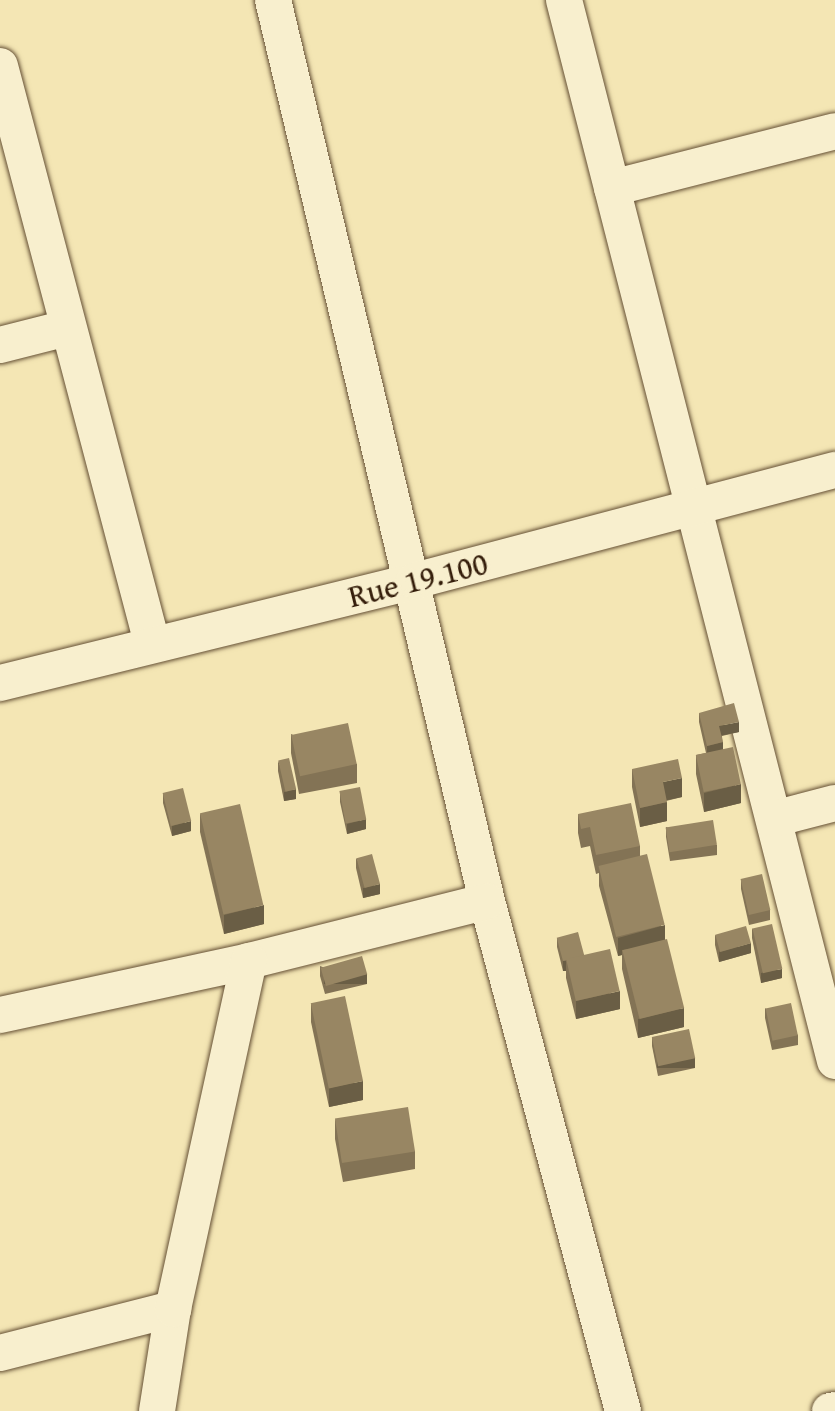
<!DOCTYPE html>
<html>
<head>
<meta charset="utf-8">
<style>
  body { margin:0 }
  #map { position:relative; width:835px; height:1411px; overflow:hidden; background:#f4e6b4; font-family:"Gentium Book Plus",serif }
  div>[style] { position:absolute }
  [style*='--x'] { left:calc(var(--x)*1px); top:calc(var(--y)*1px); width:calc(var(--w)*1px); rotate:calc(var(--a)*1deg) }
  .roads { filter:drop-shadow(0 0 2px #655035) drop-shadow(0 0 2px #655035) }
  .street>* { height:36px; margin:-18px; padding:0 18px; transform-origin:18px; border-radius:18px; background:#f8efce }
  .wall>* { inset:0; background:#837355 }
  .shaded-wall>* { inset:0; background:#6a5e45; transform-origin:0 0 }
  .building>* { inset:0; background:#988663; transform-origin:0 0 }
  span { translate:-50% -50%; white-space:nowrap; text-align:center; line-height:1.15; -webkit-text-stroke:7px #f8efce; paint-order:stroke }
  .street-label { font-size:32px; color:#351e0b }
</style>
</head>
<body>
<div id="map">
  <div class="roads">
    <div class="street">
      <i style="--x:273;--y:0;--w:926;--a:76.64"></i>
      <i style="--x:487;--y:901;--w:528;--a:75.07"></i>
      <i style="--x:564;--y:0;--w:1095;--a:75.67"></i>
      <i style="--x:0;--y:66;--w:597;--a:75.24"></i>
      <i style="--x:612;--y:188;--w:230;--a:-14.3"></i>
      <i style="--x:0;--y:345;--w:69;--a:-14.2"></i>
      <i style="--x:0;--y:683;--w:426;--a:-13.8"></i>
      <i style="--x:414;--y:581;--w:435;--a:-14.8"></i>
      <i style="--x:774;--y:819;--w:63;--a:-14.7"></i>
      <i style="--x:0;--y:1015;--w:255;--a:-12.2"></i>
      <i style="--x:249;--y:961;--w:245;--a:-14.1"></i>
      <i style="--x:0;--y:1353;--w:179;--a:-14.3"></i>
      <i style="--x:157;--y:1411;--w:103;--a:-81.1"></i>
      <i style="--x:173;--y:1309;--w:356;--a:-77.7"></i>
      <i style="--x:830;--y:1411;--w:5;--a:-11"></i>
    </div>
  </div>
  <div class="wall">
    <i style="clip-path:polygon(699px 713px,739px 732px,722px 736px,723px 749px,741px 803px,704px 812px,696px 774px,696px 755px,706px 753px,699px 722px)"></i>
    <i style="clip-path:polygon(291px 734px,357px 764px,357px 783px,299px 794px,291px 753px)"></i>
    <i style="clip-path:polygon(278px 761px,296px 799px,284px 801px,278px 771px)"></i>
    <i style="clip-path:polygon(632px 769px,682px 797px,666px 801px,667px 821px,640px 827px,632px 787px)"></i>
    <i style="clip-path:polygon(340px 792px,366px 829px,347px 834px,340px 802px)"></i>
    <i style="clip-path:polygon(163px 793px,191px 831px,172px 836px,163px 803px)"></i>
    <i style="clip-path:polygon(200px 813px,264px 924px,224px 934px,200px 832px)"></i>
    <i style="clip-path:polygon(578px 814px,640px 846px,640px 856px,665px 939px,684px 1027px,638px 1038px,622px 969px,622px 955px,618px 956px,599px 886px,599px 873px,596px 874px,590px 846px,581px 848px,578px 833px)"></i>
    <i style="clip-path:polygon(666px 827px,717px 845px,717px 855px,670px 861px,666px 837px)"></i>
    <i style="clip-path:polygon(356px 858px,380px 894px,363px 898px,356px 868px)"></i>
    <i style="clip-path:polygon(741px 879px,770px 910px,770px 920px,749px 925px,741px 889px)"></i>
    <i style="clip-path:polygon(752px 928px,782px 978px,761px 983px,752px 938px)"></i>
    <i style="clip-path:polygon(715px 935px,751px 953px,719px 962px,715px 945px)"></i>
    <i style="clip-path:polygon(557px 938px,584px 955px,620px 1009px,576px 1019px,566px 978px,566px 971px,563px 971px,557px 947px)"></i>
    <i style="clip-path:polygon(320px 966px,367px 984px,325px 994px,320px 976px)"></i>
    <i style="clip-path:polygon(311px 1003px,363px 1100px,329px 1107px,311px 1022px)"></i>
    <i style="clip-path:polygon(765px 1008px,798px 1035px,798px 1045px,772px 1050px,765px 1018px)"></i>
    <i style="clip-path:polygon(652px 1037px,695px 1068px,658px 1076px,652px 1046px)"></i>
    <i style="clip-path:polygon(335px 1120px,415px 1151px,415px 1169px,343px 1182px,335px 1139px)"></i>
  </div>
  <div class="shaded-wall">
    <i style="clip-path:polygon(739px 722px,739px 732px,719px 736px,719px 726px)"></i>
    <i style="clip-path:polygon(723px 742px,723px 751px,707px 756px,707px 746px)"></i>
    <i style="clip-path:polygon(682px 778px,682px 797px,663px 801px,663px 782px)"></i>
    <i style="clip-path:polygon(741px 784px,741px 803px,704px 812px,704px 793px)"></i>
    <i style="clip-path:polygon(296px 789px,296px 799px,284px 801px,284px 792px)"></i>
    <i style="clip-path:polygon(667px 802px,667px 821px,640px 827px,640px 808px)"></i>
    <i style="clip-path:polygon(366px 819px,366px 829px,347px 834px,347px 824px)"></i>
    <i style="clip-path:polygon(191px 821px,191px 831px,172px 836px,172px 826px)"></i>
    <i style="clip-path:polygon(380px 884px,380px 894px,363px 898px,363px 888px)"></i>
    <i style="clip-path:polygon(264px 905px,264px 924px,224px 934px,224px 915px)"></i>
    <i style="clip-path:polygon(665px 925px,665px 944px,622px 950px,622px 955px,618px 956px,618px 938px)"></i>
    <i style="clip-path:polygon(751px 943px,751px 953px,719px 962px,719px 952px)"></i>
    <i style="left:566px;top:961px;width:10px;height:3px;rotate:90deg"></i>
    <i style="clip-path:polygon(782px 969px,782px 978px,761px 983px,761px 973px)"></i>
    <i style="left:367px;top:974px;width:10px;height:43px;rotate:90deg"></i>
    <i style="clip-path:polygon(620px 991px,620px 1009px,576px 1019px,576px 1001px)"></i>
    <i style="clip-path:polygon(684px 1008px,684px 1027px,638px 1038px,638px 1019px)"></i>
    <i style="left:695px;top:1058px;width:10px;height:38px;rotate:90deg"></i>
    <i style="clip-path:polygon(363px 1081px,363px 1100px,329px 1107px,329px 1088px)"></i>
  </div>
  <div class="building">
    <i style="clip-path:polygon(734px 703px,739px 722px,719px 726px,723px 742px,707px 746px,699px 713px)"></i>
    <i style="left:348px;top:723px;width:42px;height:58px;rotate:78deg"></i>
    <i style="left:733px;top:747px;width:38px;height:38px;rotate:78deg"></i>
    <i style="left:289px;top:758px;width:32px;height:11px;rotate:77deg"></i>
    <i style="clip-path:polygon(678px 759px,682px 778px,663px 782px,667px 802px,640px 808px,632px 769px)"></i>
    <i style="left:360px;top:787px;width:33px;height:21px;rotate:79deg"></i>
    <i style="left:183px;top:788px;width:34px;height:21px;rotate:76deg"></i>
    <i style="clip-path:polygon(631px 803px,640px 846px,596px 855px,590px 827px,581px 829px,578px 814px)"></i>
    <i style="left:240px;top:804px;width:104px;height:41px;rotate:77deg"></i>
    <i style="left:713px;top:820px;width:25px;height:48px;rotate:81deg"></i>
    <i style="left:372px;top:854px;width:31px;height:16px;rotate:75deg"></i>
    <i style="left:647px;top:854px;width:73px;height:50px;rotate:76deg"></i>
    <i style="left:762px;top:874px;width:37px;height:22px;rotate:77deg"></i>
    <i style="left:772px;top:924px;width:46px;height:20px;rotate:77deg"></i>
    <i style="left:746px;top:926px;width:18px;height:32px;rotate:74deg"></i>
    <i style="left:578px;top:932px;width:24px;height:22px;rotate:75deg"></i>
    <i style="left:667px;top:939px;width:71px;height:46px;rotate:76deg"></i>
    <i style="left:610px;top:949px;width:43px;height:45px;rotate:77deg"></i>
    <i style="left:362px;top:956px;width:19px;height:43px;rotate:74deg"></i>
    <i style="left:345px;top:996px;width:87px;height:35px;rotate:78deg"></i>
    <i style="left:791px;top:1003px;width:33px;height:26px;rotate:78deg"></i>
    <i style="left:689px;top:1029px;width:30px;height:38px;rotate:78deg"></i>
    <i style="left:408px;top:1107px;width:45px;height:74px;rotate:81deg"></i>
  </div>
  <div class="street-label">
    <span style="left:418px;top:580px;rotate:-14deg">Rue 19.100</span>
  </div>
</div>
</body>
</html>
